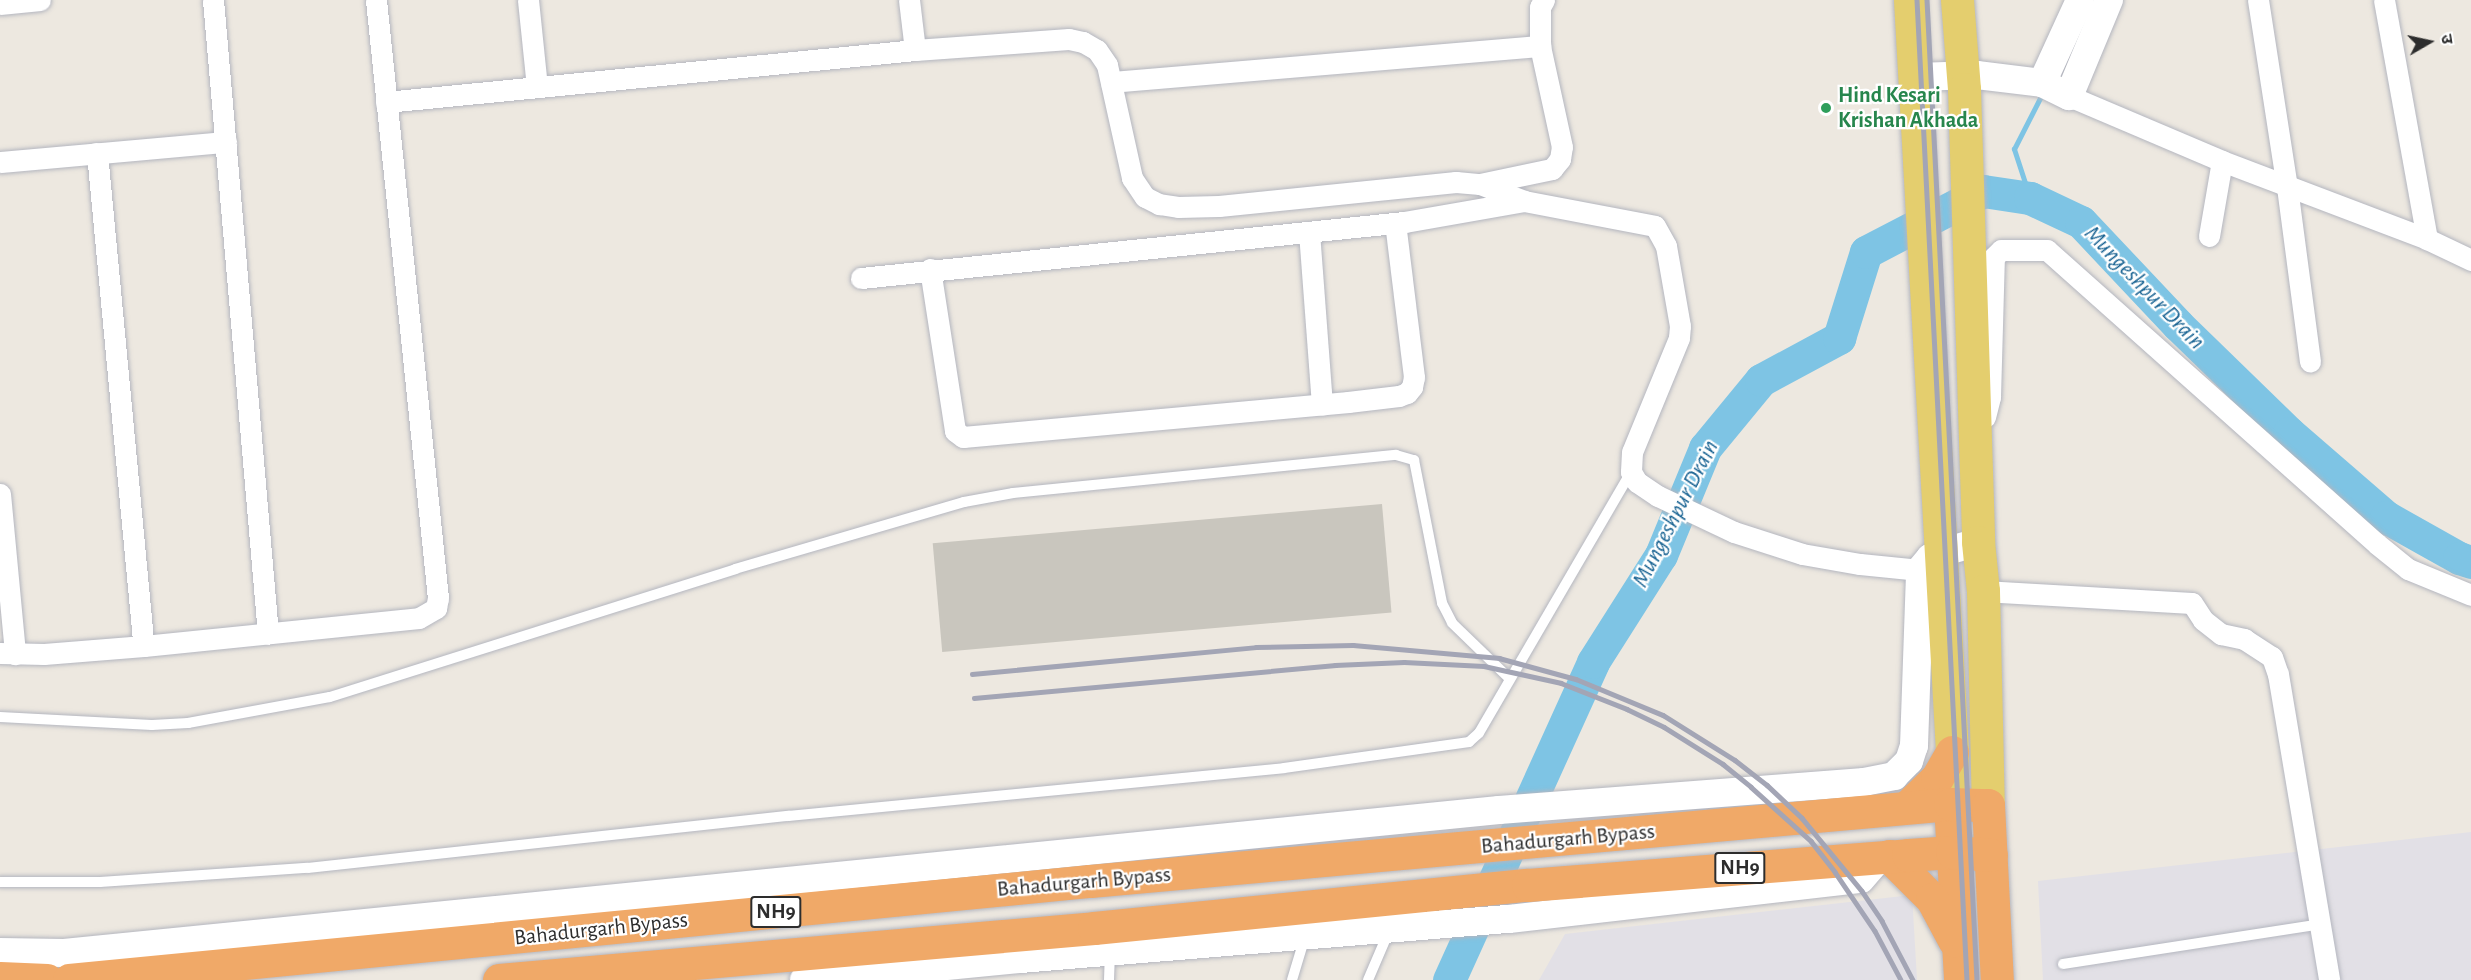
<!DOCTYPE html>
<html>
<head>
<meta charset="utf-8">
<style>
  body { margin:0 }
  #map { position:relative; width:2471px; height:980px; overflow:hidden; background:#ede8e0; font-family:"Alegreya Sans","Noto Sans Devanagari",sans-serif }
  div>[style] { position:absolute }
  [style*='--x'] { left:calc(var(--x)*1px); top:calc(var(--y)*1px); width:calc(var(--w)*1px); rotate:calc(var(--a)*1deg) }
  .industrial>* { inset:0; background:#e2e0e6 }
  .stream>* { height:5px; margin:-2.5px; padding:0 2.5px; transform-origin:2.5px; border-radius:2.5px; background:#7ec4e4 }
  .river>* { height:33px; margin:-16.5px; padding:0 16.5px; transform-origin:16.5px; border-radius:16.5px; background:#7ec4e4 }
  .building>* { inset:0; background:#c9c6be; transform-origin:0 0 }
  .roads { filter:drop-shadow(0 0 2px #b4b6bf) drop-shadow(0 0 2px #b4b6bf) }
  .lane>* { height:10px; margin:-5px; padding:0 5px; transform-origin:5px; border-radius:5px; background:#fff }
  .street>* { height:21px; margin:-10.5px; padding:0 10.5px; transform-origin:10.5px; border-radius:10.5px; background:#fff }
  .secondary>* { height:28px; margin:-14px; padding:0 14px; transform-origin:14px; border-radius:14px; background:#fff }
  .primary>* { height:33px; margin:-16.5px; padding:0 16.5px; transform-origin:16.5px; border-radius:16.5px; background:#e4ce6e }
  .highway>* { height:33px; margin:-16.5px; padding:0 16.5px; transform-origin:16.5px; border-radius:16.5px; background:#f0a968 }
  .rail>* { height:4.5px; margin:-2.25px; padding:0 2.25px; transform-origin:2.25px; border-radius:2.25px; background:#a3a5b5 }
  .dots>* { width:16px; height:16px; translate:-50% -50%; box-sizing:border-box; border:3px solid #fff; border-radius:50% }
  span { translate:-50% -50%; white-space:nowrap; text-align:center; line-height:1.15; -webkit-text-stroke:4.5px #fff; paint-order:stroke }
  .shield-label span { padding:2px 4px; background:#fff; border:2px solid; border-radius:4px; -webkit-text-stroke-width:0 }
  .shield-label { font-size:21px; color:#2d2d2d; font-weight:700 }
  .leisure-label { font-size:22px; color:#27864d; font-weight:700 }
  .left { translate:0 -50%; text-align:left }
  .street-label { font-size:22px; color:#2d2d2d }
  .water-label { font-size:24px; color:#1a6493; font-style:italic }
  .north { position:absolute; left:2399px; top:12px; width:60px; height:60px; -webkit-text-stroke:4px #fff; paint-order:stroke; rotate:81deg; font-size:16px; font-weight:700; line-height:24px; text-align:center; color:#2d2d2d }
  .north::after { content:''; display:block; margin:auto; width:21px; height:27px; background:#2d2d2d; clip-path:polygon(50% 0,100% 100%,50% 72%,0 100%) }
</style>
</head>
<body>
<div id="map">
  <div class="industrial">
    <i style="clip-path:polygon(2471px 832px,2471px 980px,2043px 980px,2038px 881px)"></i>
    <i style="clip-path:polygon(1912px 895px,1917px 980px,1539px 980px,1565px 934px)"></i>
  </div>
  <div class="stream">
    <i style="--x:2030;--y:198;--w:52;--a:-108.1"></i>
    <i style="--x:2014;--y:149;--w:62;--a:-63"></i>
  </div>
  <div class="river">
    <i style="--x:1449;--y:980;--w:349;--a:-65.6"></i>
    <i style="--x:1593;--y:662;--w:127;--a:-57.6"></i>
    <i style="--x:1661;--y:555;--w:116;--a:-67.6"></i>
    <i style="--x:1705;--y:448;--w:88;--a:-50.5"></i>
    <i style="--x:1761;--y:380;--w:89;--a:-28.3"></i>
    <i style="--x:1839;--y:338;--w:90;--a:-72.6"></i>
    <i style="--x:1866;--y:252;--w:132;--a:-27.5"></i>
    <i style="--x:1983;--y:191;--w:48;--a:8.5"></i>
    <i style="--x:2030;--y:198;--w:56;--a:25.2"></i>
    <i style="--x:2081;--y:222;--w:141;--a:46.7"></i>
    <i style="--x:2178;--y:325;--w:155;--a:44.2"></i>
    <i style="--x:2289;--y:433;--w:128;--a:40.9"></i>
    <i style="--x:2386;--y:517;--w:84;--a:29.3"></i>
    <i style="--x:2459;--y:558;--w:13;--a:18"></i>
  </div>
  <div class="building">
    <i style="left:1382px;top:504px;width:109px;height:451px;rotate:85deg"></i>
  </div>
  <div class="roads">
    <div class="lane">
      <i style="--x:0;--y:717;--w:152;--a:3"></i>
      <i style="--x:152;--y:725;--w:36;--a:-3"></i>
      <i style="--x:188;--y:723;--w:144;--a:-10.4"></i>
      <i style="--x:330;--y:697;--w:425;--a:-17.5"></i>
      <i style="--x:735;--y:569;--w:239;--a:-16.3"></i>
      <i style="--x:964;--y:502;--w:50;--a:-10.4"></i>
      <i style="--x:1013;--y:493;--w:385;--a:-5.7"></i>
      <i style="--x:1396;--y:455;--w:19;--a:16"></i>
      <i style="--x:1414;--y:460;--w:146;--a:78.9"></i>
      <i style="--x:1442;--y:603;--w:22;--a:63"></i>
      <i style="--x:1452;--y:623;--w:79;--a:44"></i>
      <i style="--x:0;--y:882;--w:100;--a:0"></i>
      <i style="--x:100;--y:882;--w:208;--a:-3.9"></i>
      <i style="--x:308;--y:868;--w:483;--a:-6.2"></i>
      <i style="--x:788;--y:816;--w:498;--a:-5.5"></i>
      <i style="--x:1284;--y:768;--w:187;--a:-8"></i>
      <i style="--x:1469;--y:742;--w:13;--a:-42"></i>
      <i style="--x:1479;--y:733;--w:302;--a:-59.8"></i>
      <i style="--x:2063;--y:964;--w:260;--a:-8.8"></i>
      <i style="--x:1109;--y:980;--w:28;--a:-88"></i>
      <i style="--x:1292;--y:980;--w:45;--a:-73.2"></i>
      <i style="--x:1368;--y:980;--w:53;--a:-66.8"></i>
    </div>
    <div class="street">
      <i style="--x:213;--y:0;--w:636;--a:85.04"></i>
      <i style="--x:528;--y:0;--w:87;--a:84.1"></i>
      <i style="--x:909;--y:0;--w:50;--a:83.2"></i>
      <i style="--x:2258;--y:0;--w:189;--a:81.2"></i>
      <i style="--x:2287;--y:187;--w:176;--a:82.5"></i>
      <i style="--x:2384;--y:0;--w:243;--a:79.8"></i>
      <i style="--x:0;--y:4;--w:40;--a:-5.7"></i>
      <i style="--x:1111;--y:82;--w:431;--a:-4.8"></i>
      <i style="--x:2069;--y:96;--w:166;--a:23"></i>
      <i style="--x:2222;--y:161;--w:219;--a:20.8"></i>
      <i style="--x:2427;--y:239;--w:49;--a:25.5"></i>
      <i style="--x:386;--y:102;--w:532;--a:-5.61"></i>
      <i style="--x:915;--y:50;--w:154;--a:-4.1"></i>
      <i style="--x:1069;--y:39;--w:14;--a:12"></i>
      <i style="--x:1083;--y:42;--w:16;--a:30"></i>
      <i style="--x:1097;--y:50;--w:18;--a:56"></i>
      <i style="--x:1107;--y:65;--w:116;--a:77.5"></i>
      <i style="--x:1132;--y:178;--w:23;--a:56"></i>
      <i style="--x:1145;--y:197;--w:16;--a:27"></i>
      <i style="--x:1159;--y:204;--w:19;--a:9"></i>
      <i style="--x:1178;--y:207;--w:41;--a:-1.4"></i>
      <i style="--x:1219;--y:206;--w:238;--a:-5.8"></i>
      <i style="--x:1456;--y:182;--w:24;--a:5"></i>
      <i style="--x:1480;--y:184;--w:47;--a:21.1"></i>
      <i style="--x:1524;--y:201;--w:133;--a:10.8"></i>
      <i style="--x:1655;--y:226;--w:23;--a:61"></i>
      <i style="--x:1666;--y:246;--w:81;--a:80.1"></i>
      <i style="--x:1680;--y:326;--w:12;--a:95"></i>
      <i style="--x:1679;--y:338;--w:123;--a:112.4"></i>
      <i style="--x:1632;--y:452;--w:20;--a:93"></i>
      <i style="--x:1631;--y:472;--w:12;--a:59"></i>
      <i style="--x:1637;--y:482;--w:25;--a:34"></i>
      <i style="--x:1658;--y:496;--w:84;--a:25.3"></i>
      <i style="--x:1734;--y:532;--w:71;--a:17.9"></i>
      <i style="--x:1802;--y:554;--w:59;--a:9.8"></i>
      <i style="--x:1860;--y:564;--w:60;--a:5.7"></i>
      <i style="--x:97;--y:153;--w:495;--a:84.6"></i>
      <i style="--x:0;--y:162;--w:227;--a:-5.1"></i>
      <i style="--x:1480;--y:184;--w:74;--a:-11.8"></i>
      <i style="--x:1552;--y:169;--w:13;--a:-51"></i>
      <i style="--x:1560;--y:159;--w:12;--a:-81"></i>
      <i style="--x:1562;--y:147;--w:103;--a:-102.3"></i>
      <i style="--x:1540;--y:46;--w:39;--a:-90"></i>
      <i style="--x:1540;--y:7;--w:8;--a:-60"></i>
      <i style="--x:1309;--y:232;--w:173;--a:85.7"></i>
      <i style="--x:2209;--y:236;--w:76;--a:-80.2"></i>
      <i style="--x:930;--y:269;--w:164;--a:81.2"></i>
      <i style="--x:955;--y:431;--w:10;--a:37"></i>
      <i style="--x:963;--y:437;--w:387;--a:-5.2"></i>
      <i style="--x:1348;--y:402;--w:51;--a:-6.7"></i>
      <i style="--x:1399;--y:396;--w:9;--a:-21"></i>
      <i style="--x:1407;--y:393;--w:8;--a:-50"></i>
      <i style="--x:1412;--y:387;--w:10;--a:-79"></i>
      <i style="--x:1414;--y:377;--w:155;--a:-97"></i>
      <i style="--x:861;--y:278;--w:546;--a:-5.89"></i>
      <i style="--x:1404;--y:222;--w:122;--a:-9.9"></i>
      <i style="--x:1985;--y:417;--w:21;--a:-76"></i>
      <i style="--x:1990;--y:397;--w:140;--a:-88.4"></i>
      <i style="--x:1994;--y:257;--w:10;--a:-45"></i>
      <i style="--x:2001;--y:250;--w:46;--a:0"></i>
      <i style="--x:2047;--y:250;--w:442;--a:41.7"></i>
      <i style="--x:2377;--y:544;--w:40;--a:39"></i>
      <i style="--x:2408;--y:569;--w:68;--a:22.4"></i>
      <i style="--x:0;--y:494;--w:161;--a:84.6"></i>
      <i style="--x:1983;--y:591;--w:209;--a:3.3"></i>
      <i style="--x:2192;--y:603;--w:20;--a:57"></i>
      <i style="--x:2203;--y:620;--w:23;--a:38"></i>
      <i style="--x:2221;--y:634;--w:24;--a:12"></i>
      <i style="--x:2244;--y:639;--w:33;--a:33"></i>
      <i style="--x:2272;--y:657;--w:18;--a:71"></i>
      <i style="--x:2278;--y:674;--w:310;--a:80.5"></i>
      <i style="--x:0;--y:653;--w:44;--a:1.3"></i>
      <i style="--x:44;--y:654;--w:100;--a:-4.6"></i>
      <i style="--x:144;--y:646;--w:276;--a:-5.8"></i>
      <i style="--x:419;--y:618;--w:20;--a:-30"></i>
      <i style="--x:436;--y:608;--w:10;--a:-79"></i>
      <i style="--x:438;--y:598;--w:601;--a:-95.92"></i>
    </div>
    <div class="secondary">
      <i style="--x:1915;--y:77;--w:62;--a:-1.8"></i>
      <i style="--x:1977;--y:75;--w:65;--a:7"></i>
      <i style="--x:2042;--y:83;--w:30;--a:26"></i>
      <i style="--x:2069;--y:96;--w:104;--a:-67.4"></i>
      <i style="--x:2042;--y:83;--w:91;--a:-65.4"></i>
      <i style="--x:0;--y:952;--w:64;--a:0.9"></i>
      <i style="--x:64;--y:953;--w:1442;--a:-5.69"></i>
      <i style="--x:1499;--y:810;--w:366;--a:-4.4"></i>
      <i style="--x:1864;--y:782;--w:31;--a:-11"></i>
      <i style="--x:1894;--y:776;--w:21;--a:-45"></i>
      <i style="--x:1909;--y:761;--w:16;--a:-72"></i>
      <i style="--x:1914;--y:746;--w:176;--a:-88"></i>
      <i style="--x:1920;--y:570;--w:16;--a:-50"></i>
      <i style="--x:1930;--y:558;--w:11;--a:-27"></i>
      <i style="--x:1940;--y:553;--w:40;--a:-16"></i>
      <i style="--x:804;--y:980;--w:217;--a:-5.6"></i>
      <i style="--x:1020;--y:959;--w:491;--a:-4.7"></i>
      <i style="--x:1509;--y:919;--w:354;--a:-6.5"></i>
      <i style="--x:1861;--y:879;--w:29;--a:-49"></i>
    </div>
    <div class="primary">
      <i style="--x:1910;--y:0;--w:753;--a:86.8"></i>
      <i style="--x:1952;--y:752;--w:29;--a:92"></i>
      <i style="--x:1957;--y:0;--w:89;--a:85.5"></i>
      <i style="--x:1964;--y:89;--w:453;--a:88.2"></i>
      <i style="--x:1978;--y:542;--w:49;--a:84.2"></i>
      <i style="--x:1983;--y:591;--w:214;--a:88.7"></i>
    </div>
    <div class="highway">
      <i style="--x:1950;--y:804;--w:176;--a:86.7"></i>
      <i style="--x:1908;--y:806;--w:40;--a:-44"></i>
      <i style="--x:1937;--y:778;--w:30;--a:-60"></i>
      <i style="--x:1889;--y:856;--w:61;--a:45"></i>
      <i style="--x:1932;--y:899;--w:47;--a:61.8"></i>
      <i style="--x:0;--y:978;--w:47;--a:2.4"></i>
      <i style="--x:69;--y:980;--w:1026;--a:-5.54"></i>
      <i style="--x:1090;--y:881;--w:863;--a:-5.12"></i>
      <i style="--x:1950;--y:804;--w:38;--a:2"></i>
      <i style="--x:1988;--y:805;--w:175;--a:87.1"></i>
      <i style="--x:499;--y:980;--w:597;--a:-4.99"></i>
      <i style="--x:1094;--y:928;--w:436;--a:-5.7"></i>
      <i style="--x:1528;--y:885;--w:381;--a:-4.5"></i>
      <i style="--x:1908;--y:855;--w:44;--a:-3.9"></i>
      <i style="--x:1952;--y:852;--w:39;--a:4"></i>
    </div>
  </div>
  <div class="rail">
    <i style="--x:1917;--y:0;--w:981;--a:87.08"></i>
    <i style="--x:1927;--y:0;--w:981;--a:87.08"></i>
    <i style="--x:972;--y:674;--w:285;--a:-5.4"></i>
    <i style="--x:1256;--y:647;--w:97;--a:-1.2"></i>
    <i style="--x:1353;--y:645;--w:147;--a:5.1"></i>
    <i style="--x:1499;--y:658;--w:80;--a:15.3"></i>
    <i style="--x:1576;--y:679;--w:94;--a:22.5"></i>
    <i style="--x:1663;--y:715;--w:85;--a:32"></i>
    <i style="--x:1735;--y:760;--w:41;--a:38"></i>
    <i style="--x:1767;--y:785;--w:48;--a:43.3"></i>
    <i style="--x:1802;--y:818;--w:94;--a:50.6"></i>
    <i style="--x:1862;--y:891;--w:36;--a:56"></i>
    <i style="--x:1882;--y:921;--w:67;--a:62.3"></i>
    <i style="--x:974;--y:698;--w:363;--a:-5.2"></i>
    <i style="--x:1335;--y:665;--w:69;--a:-2.5"></i>
    <i style="--x:1404;--y:662;--w:80;--a:2.9"></i>
    <i style="--x:1484;--y:666;--w:79;--a:12.4"></i>
    <i style="--x:1561;--y:683;--w:71;--a:21.5"></i>
    <i style="--x:1627;--y:709;--w:41;--a:25.9"></i>
    <i style="--x:1664;--y:727;--w:70;--a:32.1"></i>
    <i style="--x:1723;--y:764;--w:36;--a:39"></i>
    <i style="--x:1751;--y:787;--w:81;--a:42"></i>
    <i style="--x:1811;--y:841;--w:39;--a:52"></i>
    <i style="--x:1835;--y:872;--w:71;--a:55.9"></i>
    <i style="--x:1875;--y:931;--w:55;--a:62"></i>
  </div>
  <div class="dots">
    <i style="left:1826px;top:108px;background:#2e9e5b"></i>
  </div>
  <div class="shield-label">
    <span style="left:1740px;top:868px">NH9</span>
    <span style="left:776px;top:912px">NH9</span>
  </div>
  <div class="leisure-label">
    <span class="left" style="left:1838px;top:108px">Hind Kesari<br>Krishan Akhada</span>
  </div>
  <div class="street-label">
    <span style="left:1568px;top:839px;rotate:-5deg">Bahadurgarh Bypass</span>
    <span style="left:1084px;top:882px;rotate:-5deg">Bahadurgarh Bypass</span>
    <span style="left:601px;top:929px;rotate:-6deg">Bahadurgarh Bypass</span>
  </div>
  <div class="water-label">
    <span style="left:2144px;top:288px;rotate:46deg">Mungeshpur Drain</span>
    <span style="left:1676px;top:514px;rotate:-63deg">Mungeshpur Drain</span>
  </div>
  <div class="north">उ</div>
</div>
</body>
</html>
